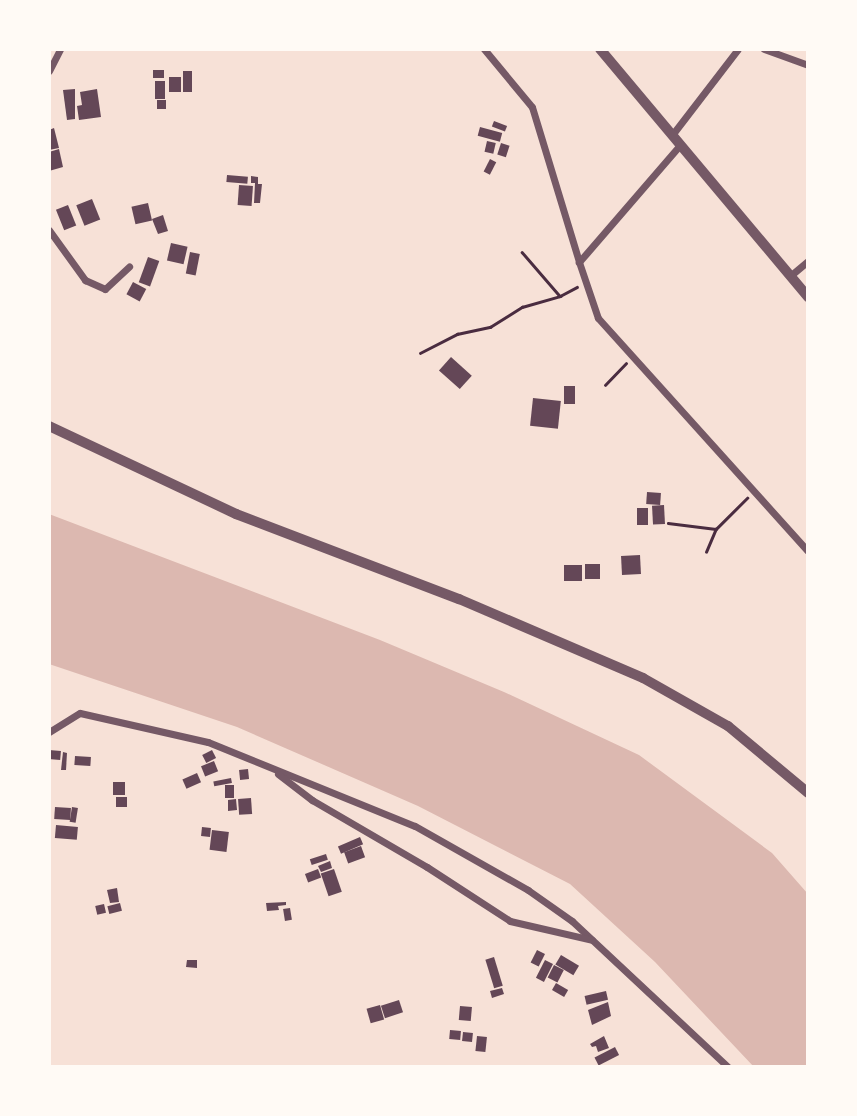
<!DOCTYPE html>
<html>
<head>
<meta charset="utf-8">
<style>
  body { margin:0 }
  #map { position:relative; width:857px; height:1116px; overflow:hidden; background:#f7e1d7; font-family:Montserrat,sans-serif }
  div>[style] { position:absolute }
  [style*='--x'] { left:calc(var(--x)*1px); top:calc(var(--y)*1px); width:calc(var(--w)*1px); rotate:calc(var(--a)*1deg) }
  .water>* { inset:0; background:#dcb8b0 }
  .building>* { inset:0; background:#644757; transform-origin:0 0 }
  .path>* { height:2.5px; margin:-1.25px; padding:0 1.25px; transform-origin:1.25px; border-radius:1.25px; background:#4a2c40 }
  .minor>* { height:7px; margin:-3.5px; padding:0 3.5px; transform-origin:3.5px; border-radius:3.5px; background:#755966 }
  .tertiary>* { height:10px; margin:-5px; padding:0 5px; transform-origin:5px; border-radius:5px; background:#755966 }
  span { translate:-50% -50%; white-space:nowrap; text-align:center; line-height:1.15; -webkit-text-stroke:7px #fffaf5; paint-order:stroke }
  .frame { position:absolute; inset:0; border:51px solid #fffaf5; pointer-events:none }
</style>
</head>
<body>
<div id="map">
  <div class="water">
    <i style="clip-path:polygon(49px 514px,380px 640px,504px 692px,639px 755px,772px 853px,808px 894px,808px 1067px,754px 1067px,655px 962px,570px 884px,418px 806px,237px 727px,49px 664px)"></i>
  </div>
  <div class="building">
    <i style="left:153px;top:70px;width:11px;height:8px"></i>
    <i style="left:183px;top:71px;width:9px;height:21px"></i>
    <i style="left:181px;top:77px;width:15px;height:12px;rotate:90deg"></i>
    <i style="left:155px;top:81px;width:10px;height:18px"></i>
    <i style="clip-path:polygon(75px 89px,75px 119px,67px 120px,63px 90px)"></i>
    <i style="clip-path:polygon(97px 89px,101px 117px,79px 120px,77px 106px,82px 105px,80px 92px)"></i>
    <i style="left:157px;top:100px;width:9px;height:9px"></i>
    <i style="left:494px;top:121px;width:14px;height:6px;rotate:21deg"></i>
    <i style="left:480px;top:127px;width:23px;height:9px;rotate:15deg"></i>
    <i style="clip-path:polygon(54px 128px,59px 148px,49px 150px,49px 130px)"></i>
    <i style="left:487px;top:141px;width:9px;height:11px;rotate:13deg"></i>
    <i style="left:501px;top:143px;width:9px;height:12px;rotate:18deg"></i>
    <i style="clip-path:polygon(59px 149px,63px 167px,49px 171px,49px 152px)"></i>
    <i style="left:490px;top:159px;width:7px;height:14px;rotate:27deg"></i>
    <i style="left:227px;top:175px;width:21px;height:7px;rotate:5deg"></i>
    <i style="clip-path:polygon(251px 176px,258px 177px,258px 184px,262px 184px,260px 203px,254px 203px,255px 183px,251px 183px)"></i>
    <i style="left:239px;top:185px;width:14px;height:20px;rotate:4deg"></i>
    <i style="left:92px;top:199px;width:22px;height:17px;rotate:68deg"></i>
    <i style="left:148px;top:203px;width:18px;height:17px;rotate:77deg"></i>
    <i style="left:68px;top:205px;width:22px;height:13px;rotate:68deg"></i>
    <i style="clip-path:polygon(163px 215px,168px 231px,158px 234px,152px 219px)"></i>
    <i style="left:171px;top:243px;width:17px;height:18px;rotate:13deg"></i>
    <i style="left:190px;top:252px;width:10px;height:22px;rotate:11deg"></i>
    <i style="left:148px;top:257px;width:12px;height:27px;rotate:20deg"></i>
    <i style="left:133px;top:282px;width:15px;height:14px;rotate:28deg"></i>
    <i style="left:451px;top:357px;width:28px;height:18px;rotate:42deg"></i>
    <i style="left:564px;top:386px;width:11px;height:18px"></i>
    <i style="left:533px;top:398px;width:28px;height:28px;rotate:6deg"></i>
    <i style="left:647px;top:492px;width:14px;height:12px;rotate:4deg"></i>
    <i style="left:664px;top:505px;width:19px;height:12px;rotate:87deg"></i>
    <i style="left:637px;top:508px;width:11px;height:17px"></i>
    <i style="left:640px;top:555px;width:19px;height:19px;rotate:87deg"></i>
    <i style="left:585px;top:564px;width:15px;height:15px"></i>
    <i style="left:564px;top:565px;width:18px;height:16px"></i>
    <i style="left:49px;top:750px;width:12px;height:9px;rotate:5deg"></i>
    <i style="left:212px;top:750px;width:9px;height:11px;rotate:63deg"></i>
    <i style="clip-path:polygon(63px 752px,67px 753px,66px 770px,61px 770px)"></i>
    <i style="left:75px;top:756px;width:16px;height:9px;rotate:4deg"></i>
    <i style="left:214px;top:761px;width:11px;height:14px;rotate:68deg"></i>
    <i style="left:248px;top:769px;width:10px;height:9px;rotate:84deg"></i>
    <i style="left:197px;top:773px;width:10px;height:16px;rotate:66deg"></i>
    <i style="left:231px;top:778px;width:5px;height:18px;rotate:79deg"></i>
    <i style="left:113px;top:782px;width:12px;height:13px"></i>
    <i style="left:225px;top:785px;width:9px;height:13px"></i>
    <i style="left:116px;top:797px;width:11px;height:10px"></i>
    <i style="left:251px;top:798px;width:16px;height:13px;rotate:86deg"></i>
    <i style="clip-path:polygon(236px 799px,237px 810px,228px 811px,228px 800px)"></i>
    <i style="left:55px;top:807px;width:16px;height:12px;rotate:4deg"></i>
    <i style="left:72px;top:807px;width:6px;height:15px;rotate:9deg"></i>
    <i style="left:56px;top:825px;width:22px;height:13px;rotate:5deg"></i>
    <i style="left:202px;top:827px;width:9px;height:9px;rotate:6deg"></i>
    <i style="left:212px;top:830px;width:17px;height:20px;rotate:7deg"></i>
    <i style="left:360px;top:837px;width:8px;height:24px;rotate:67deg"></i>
    <i style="left:361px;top:846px;width:12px;height:18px;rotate:70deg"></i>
    <i style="left:326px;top:854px;width:6px;height:17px;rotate:72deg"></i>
    <i style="clip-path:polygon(330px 861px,332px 868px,321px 872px,318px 866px)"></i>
    <i style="left:318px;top:869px;width:9px;height:14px;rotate:69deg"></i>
    <i style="left:334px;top:869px;width:24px;height:14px;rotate:71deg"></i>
    <i style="clip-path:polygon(117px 888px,119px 902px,110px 903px,107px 890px)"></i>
    <i style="clip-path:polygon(286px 902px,286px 905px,278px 906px,279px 910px,267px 911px,266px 903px)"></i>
    <i style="left:120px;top:903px;width:8px;height:13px;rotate:76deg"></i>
    <i style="left:104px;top:904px;width:9px;height:9px;rotate:77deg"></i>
    <i style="left:290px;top:908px;width:12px;height:7px;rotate:81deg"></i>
    <i style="left:537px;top:950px;width:9px;height:14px;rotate:27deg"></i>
    <i style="left:561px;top:955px;width:21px;height:11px;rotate:31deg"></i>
    <i style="left:494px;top:957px;width:30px;height:9px;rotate:73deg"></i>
    <i style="clip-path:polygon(187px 960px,197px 960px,197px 968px,186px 967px)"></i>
    <i style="left:545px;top:960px;width:9px;height:20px;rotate:27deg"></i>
    <i style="left:554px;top:965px;width:11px;height:14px;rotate:27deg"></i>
    <i style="left:556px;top:983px;width:14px;height:8px;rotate:30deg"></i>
    <i style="clip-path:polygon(502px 988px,504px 994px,492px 998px,490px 991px)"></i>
    <i style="left:606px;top:991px;width:9px;height:22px;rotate:77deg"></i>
    <i style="left:399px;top:1000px;width:13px;height:19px;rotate:72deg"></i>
    <i style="clip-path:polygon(608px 1002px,611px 1016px,592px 1025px,588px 1010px)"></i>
    <i style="left:380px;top:1005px;width:15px;height:14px;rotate:74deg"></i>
    <i style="left:460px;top:1006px;width:12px;height:14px;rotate:5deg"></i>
    <i style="left:450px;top:1030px;width:11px;height:9px;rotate:5deg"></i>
    <i style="left:463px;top:1032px;width:10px;height:9px;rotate:6deg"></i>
    <i style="left:477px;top:1036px;width:10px;height:15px;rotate:6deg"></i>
    <i style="clip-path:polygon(604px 1036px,609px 1048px,598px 1052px,596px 1046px,592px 1047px,590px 1044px)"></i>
    <i style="left:615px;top:1047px;width:9px;height:23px;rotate:63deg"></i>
  </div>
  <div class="path">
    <i style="--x:522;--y:252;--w:58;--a:49.2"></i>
    <i style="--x:560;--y:296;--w:19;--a:-28"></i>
    <i style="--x:420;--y:353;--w:42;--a:-27.2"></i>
    <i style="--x:457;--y:334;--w:34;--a:-12"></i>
    <i style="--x:490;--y:327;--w:38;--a:-32"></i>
    <i style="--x:522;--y:307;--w:40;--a:-16"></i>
    <i style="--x:605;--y:385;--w:30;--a:-46"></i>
    <i style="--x:668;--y:523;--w:48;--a:7.1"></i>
    <i style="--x:716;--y:529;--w:44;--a:-45"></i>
    <i style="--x:706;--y:552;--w:25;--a:-67"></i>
  </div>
  <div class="minor">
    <i style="--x:484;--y:49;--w:75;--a:50.4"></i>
    <i style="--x:532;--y:107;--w:162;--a:73.1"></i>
    <i style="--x:764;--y:49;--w:47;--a:20"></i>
    <i style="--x:49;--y:71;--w:25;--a:-63"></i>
    <i style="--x:672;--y:135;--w:108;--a:-52.5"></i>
    <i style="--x:680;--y:145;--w:155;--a:130.8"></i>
    <i style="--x:579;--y:262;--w:59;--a:71.3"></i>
    <i style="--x:598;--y:318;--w:314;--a:48"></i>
    <i style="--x:49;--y:230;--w:62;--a:54.2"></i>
    <i style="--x:85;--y:280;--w:22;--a:24"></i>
    <i style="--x:105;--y:289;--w:33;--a:-43"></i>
    <i style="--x:790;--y:276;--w:23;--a:-40"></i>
    <i style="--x:49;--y:732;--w:36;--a:-32"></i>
    <i style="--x:80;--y:713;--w:131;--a:12.8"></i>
    <i style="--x:208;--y:742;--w:223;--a:22.1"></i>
    <i style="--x:415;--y:826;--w:130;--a:29.5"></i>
    <i style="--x:528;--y:890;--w:54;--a:35.2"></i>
    <i style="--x:572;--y:921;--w:214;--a:43.1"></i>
    <i style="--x:278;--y:774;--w:43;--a:37.4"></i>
    <i style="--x:312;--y:800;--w:133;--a:30.2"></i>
    <i style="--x:427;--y:867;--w:99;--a:33"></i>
    <i style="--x:510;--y:921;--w:84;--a:13"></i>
  </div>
  <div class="tertiary">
    <i style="--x:600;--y:49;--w:324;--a:50"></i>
    <i style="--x:49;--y:426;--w:207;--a:25.2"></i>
    <i style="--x:236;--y:514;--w:239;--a:20.9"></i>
    <i style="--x:459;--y:599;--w:200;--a:23.2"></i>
    <i style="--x:643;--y:678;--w:98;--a:29.5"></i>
    <i style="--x:728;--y:726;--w:104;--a:39.9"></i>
  </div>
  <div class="frame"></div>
</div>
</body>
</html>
